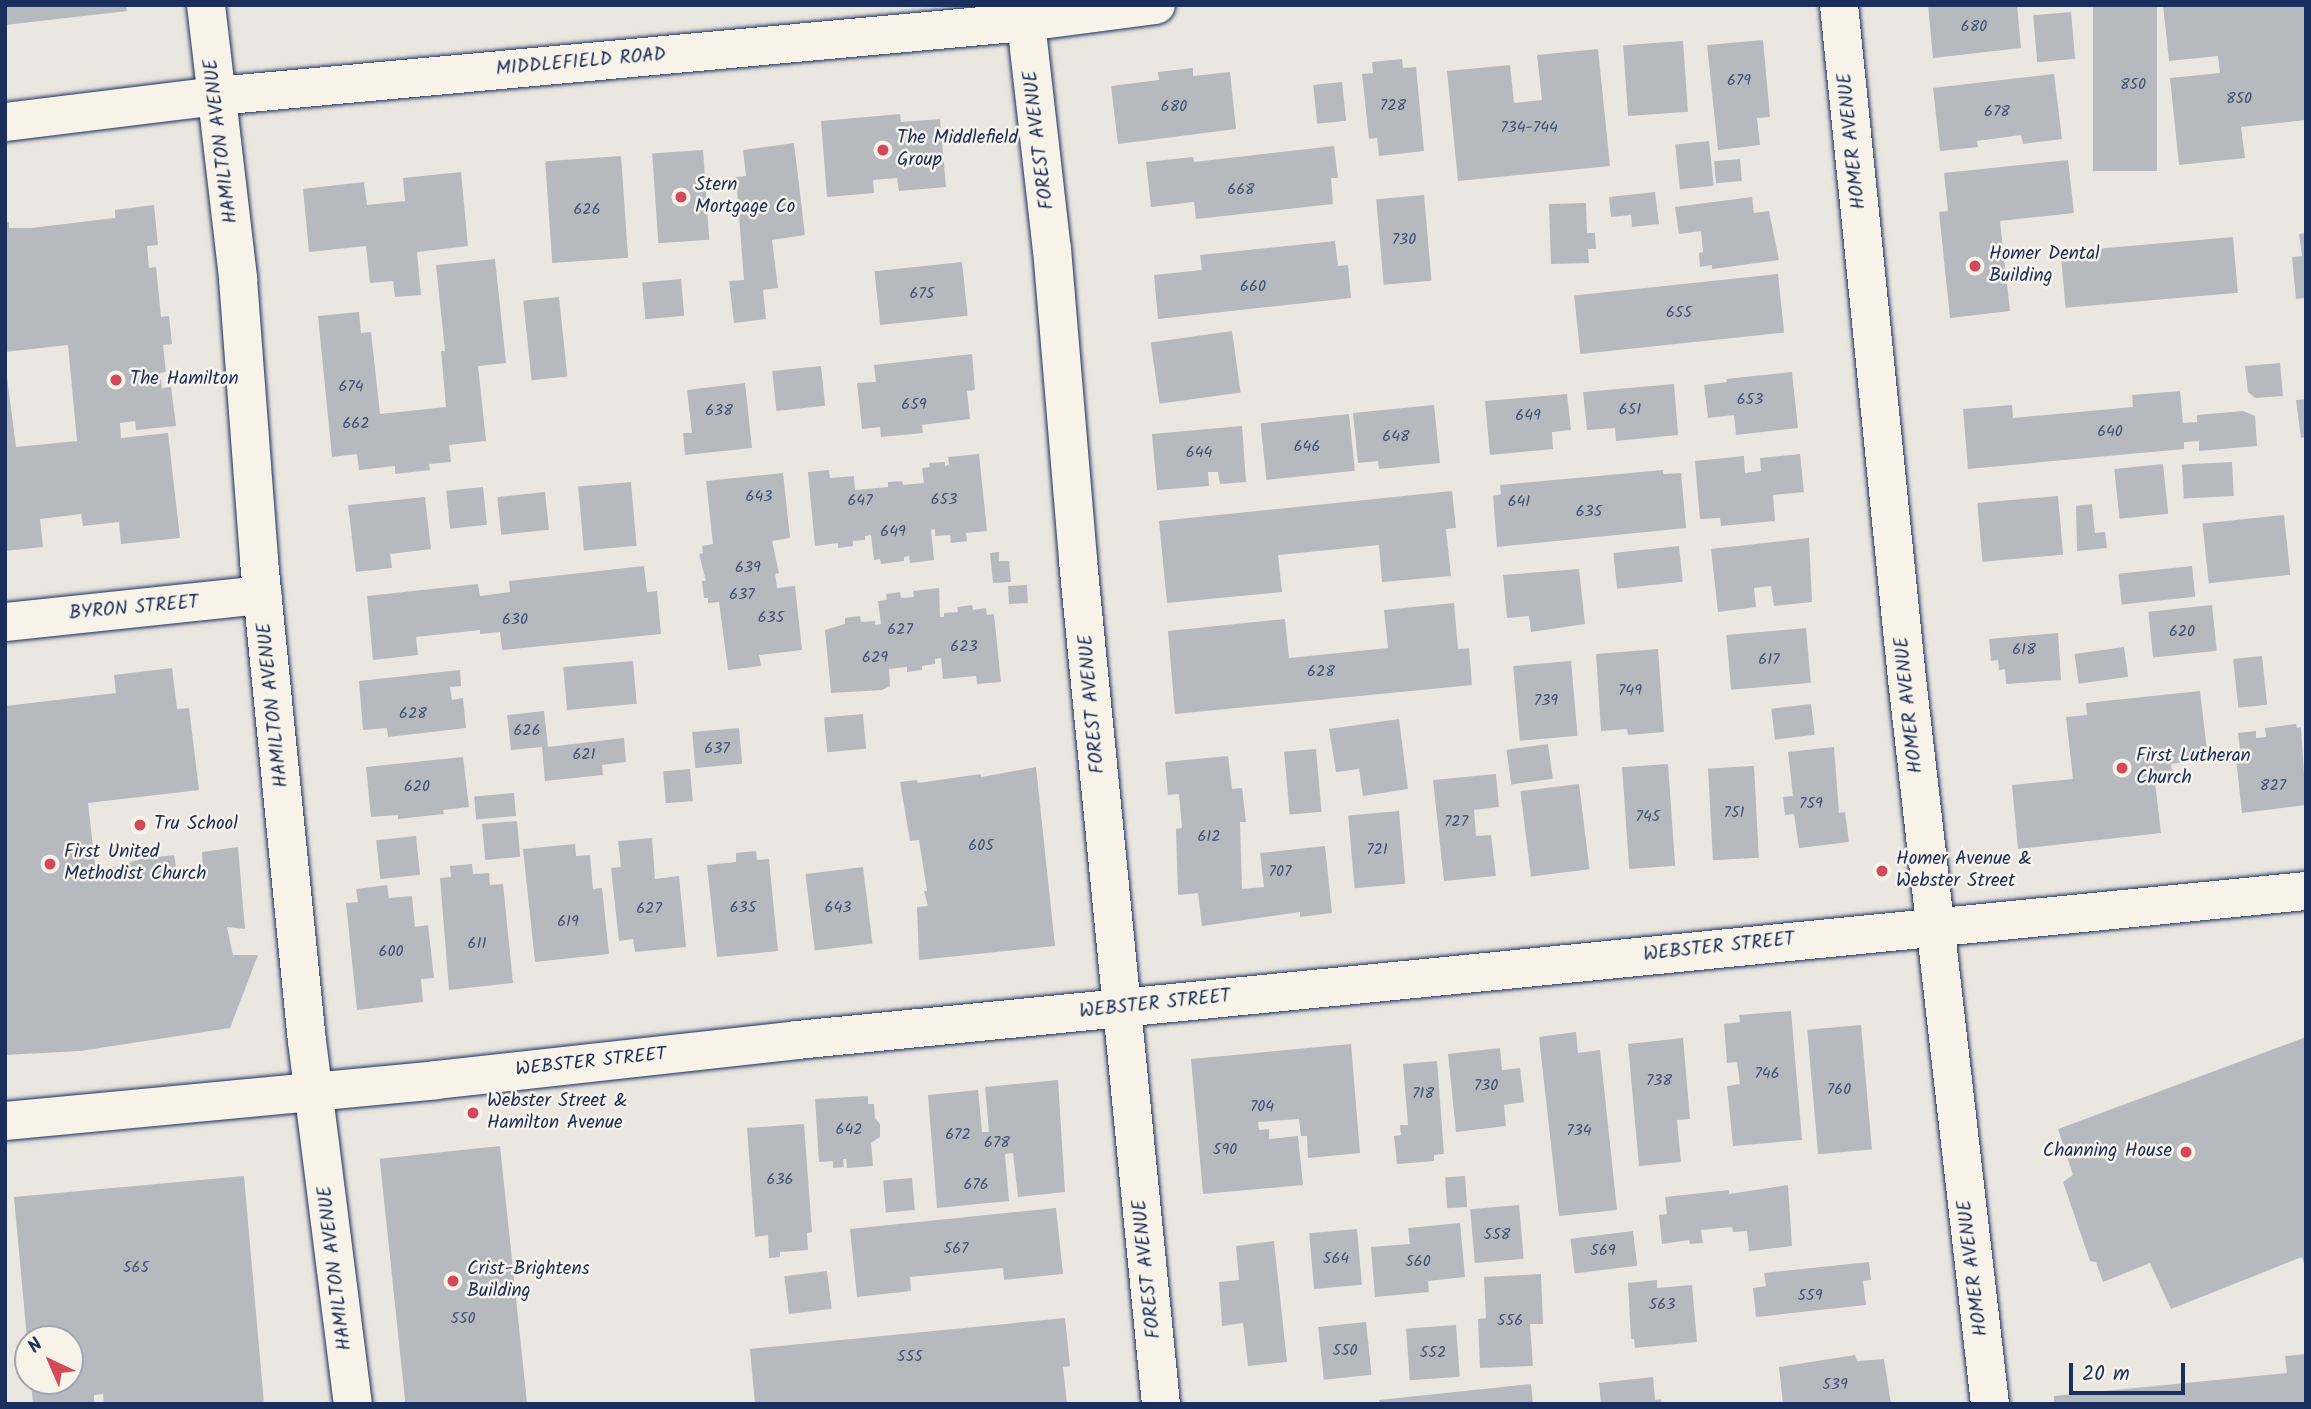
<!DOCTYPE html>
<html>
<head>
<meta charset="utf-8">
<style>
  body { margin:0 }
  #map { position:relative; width:2311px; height:1409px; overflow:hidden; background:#eae7e0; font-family:Kalam,sans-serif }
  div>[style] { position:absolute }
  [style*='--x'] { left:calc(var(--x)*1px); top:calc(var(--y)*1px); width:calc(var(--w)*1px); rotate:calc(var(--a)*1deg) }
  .building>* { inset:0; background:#b6babf; transform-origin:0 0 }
  .roads { filter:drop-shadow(0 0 2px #1b2f5e) drop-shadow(0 0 2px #1b2f5e) }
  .minor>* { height:38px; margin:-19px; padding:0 19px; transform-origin:19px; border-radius:19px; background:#f7f3e8 }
  .major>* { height:38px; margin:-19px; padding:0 19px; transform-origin:19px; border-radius:19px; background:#f7f3e8 }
  .dots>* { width:19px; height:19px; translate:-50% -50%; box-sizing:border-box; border:4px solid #f7f3e8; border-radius:50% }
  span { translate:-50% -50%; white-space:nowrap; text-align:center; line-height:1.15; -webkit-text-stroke:5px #f7f3e8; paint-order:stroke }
  .number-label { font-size:16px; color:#425276 }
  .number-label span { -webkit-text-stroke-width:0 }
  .street-label { font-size:19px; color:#1b2f5e }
  .poi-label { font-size:19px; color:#1b2f5e }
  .left { translate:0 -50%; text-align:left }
  .right { translate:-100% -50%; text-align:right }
  .frame { position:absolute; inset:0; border:7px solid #1b2f5e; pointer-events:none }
  .north { position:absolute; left:14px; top:1325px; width:70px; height:70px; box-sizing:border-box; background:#f7f3e8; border:2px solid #9fa5b1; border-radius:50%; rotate:316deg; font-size:19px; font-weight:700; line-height:28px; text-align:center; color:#1b2f5e }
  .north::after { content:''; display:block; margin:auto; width:24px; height:32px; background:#d1495b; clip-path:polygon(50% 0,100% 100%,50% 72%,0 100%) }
  .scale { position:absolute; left:2069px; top:1363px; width:116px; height:32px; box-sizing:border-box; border:4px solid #1b2f5e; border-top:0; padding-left:9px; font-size:21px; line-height:24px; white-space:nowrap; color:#1b2f5e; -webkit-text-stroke:5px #f7f3e8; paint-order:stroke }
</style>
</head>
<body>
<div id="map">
  <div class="building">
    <i style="clip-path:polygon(5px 5px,126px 5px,127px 11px,5px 25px)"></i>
    <i style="clip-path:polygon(1928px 5px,2017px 5px,2021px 48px,1933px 58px)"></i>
    <i style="left:2093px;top:5px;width:64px;height:166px"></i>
    <i style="clip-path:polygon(2163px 5px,2306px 5px,2306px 120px,2241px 127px,2245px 158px,2179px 165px,2170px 78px,2220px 73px,2218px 56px,2169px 61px)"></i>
    <i style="left:2071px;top:12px;width:47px;height:38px;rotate:85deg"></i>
    <i style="clip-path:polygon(1763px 40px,1770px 117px,1757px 118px,1760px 145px,1718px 150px,1707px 45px)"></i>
    <i style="left:1683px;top:41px;width:71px;height:60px;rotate:86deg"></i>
    <i style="clip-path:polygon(1598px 49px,1610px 166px,1458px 181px,1447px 71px,1510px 65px,1514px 103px,1542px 100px,1537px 55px)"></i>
    <i style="clip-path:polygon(1402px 59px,1403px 68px,1416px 67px,1424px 151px,1379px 156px,1377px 138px,1369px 139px,1362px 74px,1373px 73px,1372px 62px)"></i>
    <i style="clip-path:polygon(1193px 68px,1193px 76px,1230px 72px,1236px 129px,1118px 144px,1111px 86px,1159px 80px,1158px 72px)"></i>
    <i style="clip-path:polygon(2054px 74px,2062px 139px,2023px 144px,2021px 135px,1977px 141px,1978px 147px,1940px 151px,1933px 88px)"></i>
    <i style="left:1342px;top:82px;width:39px;height:29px;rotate:84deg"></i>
    <i style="clip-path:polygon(900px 114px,901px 122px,940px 119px,946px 187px,899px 191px,897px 178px,873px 180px,874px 193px,827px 197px,821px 121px)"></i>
    <i style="left:1709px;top:141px;width:45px;height:34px;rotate:84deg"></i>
    <i style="clip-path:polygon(794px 143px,805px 235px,772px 240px,778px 288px,763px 290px,766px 319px,734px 323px,729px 281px,744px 280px,736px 177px,746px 176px,743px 150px)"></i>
    <i style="clip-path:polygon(1334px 146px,1338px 178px,1331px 178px,1333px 204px,1196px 219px,1194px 202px,1151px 207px,1146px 162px,1193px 157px,1194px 162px)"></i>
    <i style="left:703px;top:150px;width:90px;height:51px;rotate:86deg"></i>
    <i style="left:621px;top:156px;width:102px;height:76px;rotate:86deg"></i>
    <i style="left:1740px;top:159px;width:22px;height:26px;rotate:85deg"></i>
    <i style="clip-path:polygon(2068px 160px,2074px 213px,2000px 221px,2010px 311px,1950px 318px,1939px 212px,1948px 211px,1944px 173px)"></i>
    <i style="clip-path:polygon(461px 172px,468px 246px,417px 252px,421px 295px,395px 297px,393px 281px,370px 283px,366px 246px,309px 252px,303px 189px,364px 182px,367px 205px,405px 201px,403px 178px)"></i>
    <i style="clip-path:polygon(1655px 192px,1659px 224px,1632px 227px,1631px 215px,1611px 217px,1609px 197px)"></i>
    <i style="left:1424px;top:195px;width:86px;height:48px;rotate:85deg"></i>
    <i style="clip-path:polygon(1752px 197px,1754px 213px,1769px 211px,1779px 260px,1712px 269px,1712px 265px,1700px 267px,1699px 253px,1703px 252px,1701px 231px,1679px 234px,1675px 207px)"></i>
    <i style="clip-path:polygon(1586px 203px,1587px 233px,1595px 233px,1596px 249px,1588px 249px,1589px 263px,1551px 264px,1549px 204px)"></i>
    <i style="clip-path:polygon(154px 205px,158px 245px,147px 246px,149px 268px,156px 267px,161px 317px,169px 316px,172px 344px,163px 345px,166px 372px,160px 373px,162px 388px,171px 387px,176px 426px,136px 430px,135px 421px,120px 423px,121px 438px,168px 433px,180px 538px,121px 544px,119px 522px,83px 526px,81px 514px,40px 519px,43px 547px,5px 551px,5px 362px,16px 447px,77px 441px,68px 345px,5px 352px,5px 222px,9px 222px,9px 228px,31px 228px,115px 218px,115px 210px)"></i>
    <i style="clip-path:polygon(2306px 233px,2306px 298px,2296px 299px,2292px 257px,2302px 256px,2299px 234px)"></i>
    <i style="left:2233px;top:237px;width:56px;height:173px;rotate:85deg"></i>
    <i style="clip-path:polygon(1335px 241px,1338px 266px,1348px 265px,1351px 298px,1158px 319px,1154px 275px,1202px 270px,1200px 255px)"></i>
    <i style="clip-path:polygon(495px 259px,506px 363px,478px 366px,486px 441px,449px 445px,451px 462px,429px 464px,430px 470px,395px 474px,395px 466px,359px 470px,357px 454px,332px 457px,318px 316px,359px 312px,361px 333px,371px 332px,380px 414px,446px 407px,441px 351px,445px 351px,436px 265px)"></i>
    <i style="left:962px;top:262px;width:54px;height:88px;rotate:84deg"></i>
    <i style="left:1778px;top:274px;width:59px;height:205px;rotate:84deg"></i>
    <i style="left:681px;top:279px;width:37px;height:39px;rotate:85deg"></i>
    <i style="left:559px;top:297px;width:80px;height:36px;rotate:84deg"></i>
    <i style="left:1232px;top:331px;width:62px;height:82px;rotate:82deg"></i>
    <i style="clip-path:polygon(972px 354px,975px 390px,967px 391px,970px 419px,922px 425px,923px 433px,881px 437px,880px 427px,862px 429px,857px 383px,876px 382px,874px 365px)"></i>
    <i style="clip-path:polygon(2280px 363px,2283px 396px,2255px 398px,2248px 392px,2245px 366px)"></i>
    <i style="left:821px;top:366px;width:40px;height:49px;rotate:84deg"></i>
    <i style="clip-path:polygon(1792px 372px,1798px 428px,1736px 435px,1734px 415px,1708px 418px,1704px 385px,1727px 382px,1726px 379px)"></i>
    <i style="clip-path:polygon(745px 383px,752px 448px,685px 455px,683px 433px,692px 433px,687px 390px)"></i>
    <i style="clip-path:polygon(1674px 384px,1678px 435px,1616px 441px,1615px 428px,1587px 430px,1583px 392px)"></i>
    <i style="clip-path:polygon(2180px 391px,2183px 423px,2197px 422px,2197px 415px,2243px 411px,2255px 416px,2257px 446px,2199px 451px,2199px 441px,2184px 442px,2184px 449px,1968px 469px,1963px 409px,2012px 405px,2013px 418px,2133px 407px,2132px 395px)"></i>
    <i style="clip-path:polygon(1567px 394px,1571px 430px,1552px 432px,1553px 449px,1490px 455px,1485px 401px)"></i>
    <i style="clip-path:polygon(2306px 399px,2306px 437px,2301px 438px,2296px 400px)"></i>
    <i style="clip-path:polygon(1434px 405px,1440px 463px,1379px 469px,1378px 461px,1358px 463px,1353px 413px)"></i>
    <i style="left:1349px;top:414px;width:57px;height:89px;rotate:84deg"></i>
    <i style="clip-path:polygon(1242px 426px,1246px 482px,1220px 484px,1218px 472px,1208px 472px,1209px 486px,1157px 490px,1152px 434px)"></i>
    <i style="clip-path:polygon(979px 454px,987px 531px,966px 533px,967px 541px,951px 543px,950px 535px,935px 536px,935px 529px,931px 530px,934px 560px,910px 563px,909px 556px,904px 557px,904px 561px,881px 564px,880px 559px,874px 560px,871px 535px,865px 536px,865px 540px,853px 541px,853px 546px,838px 548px,838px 543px,815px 546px,808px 472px,829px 470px,830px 478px,854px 476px,855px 490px,888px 487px,888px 482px,902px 481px,903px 485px,924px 483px,922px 468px,930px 467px,929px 463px,945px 462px,945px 466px,949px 465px,948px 457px)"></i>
    <i style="clip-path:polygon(1800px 454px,1804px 492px,1773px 495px,1775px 521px,1721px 526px,1720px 518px,1700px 519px,1695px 461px,1744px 456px,1745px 473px,1761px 471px,1760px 458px)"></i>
    <i style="left:2232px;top:462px;width:34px;height:50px;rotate:87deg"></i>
    <i style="left:2163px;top:464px;width:50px;height:49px;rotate:84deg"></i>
    <i style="clip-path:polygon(1663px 470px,1663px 474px,1681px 473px,1686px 528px,1497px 547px,1493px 496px,1501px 494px,1500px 485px)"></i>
    <i style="clip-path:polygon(783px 473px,790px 538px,772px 541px,779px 573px,775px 574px,777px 588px,795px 586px,802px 650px,759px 655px,761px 666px,728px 670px,719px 602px,708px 603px,708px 598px,704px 598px,702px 581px,706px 581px,699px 554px,703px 553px,702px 546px,713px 544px,706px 481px)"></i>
    <i style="left:631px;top:482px;width:64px;height:53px;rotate:85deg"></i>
    <i style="left:483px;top:487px;width:38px;height:37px;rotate:84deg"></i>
    <i style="clip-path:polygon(1452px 491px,1456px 528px,1446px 529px,1451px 576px,1382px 582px,1379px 545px,1278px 555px,1282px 592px,1167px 603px,1159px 521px)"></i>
    <i style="left:545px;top:492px;width:38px;height:48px;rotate:84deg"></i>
    <i style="left:2058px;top:496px;width:59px;height:81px;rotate:85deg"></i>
    <i style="clip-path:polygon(425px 497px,431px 549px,390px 554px,392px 568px,356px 572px,348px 505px)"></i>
    <i style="clip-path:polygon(2092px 504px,2095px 533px,2105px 532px,2107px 548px,2077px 551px,2076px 506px)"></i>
    <i style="left:2284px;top:515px;width:60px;height:82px;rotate:84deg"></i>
    <i style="clip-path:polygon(1809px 538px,1812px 602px,1774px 606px,1771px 586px,1754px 588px,1756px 607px,1718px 612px,1711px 549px)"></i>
    <i style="left:1679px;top:546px;width:36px;height:66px;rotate:84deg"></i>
    <i style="clip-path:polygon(999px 552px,999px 561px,1009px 561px,1011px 582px,993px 583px,990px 553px)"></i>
    <i style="clip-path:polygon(644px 566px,647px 592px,657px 591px,661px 634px,502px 650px,500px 632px,480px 634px,480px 630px,416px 637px,418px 655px,373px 660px,367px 596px,478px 584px,480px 596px,510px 592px,509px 581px)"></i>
    <i style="left:2192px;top:566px;width:31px;height:74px;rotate:84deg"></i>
    <i style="clip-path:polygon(1579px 569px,1585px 624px,1531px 632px,1529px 616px,1507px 618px,1503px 575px)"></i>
    <i style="left:1027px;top:585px;width:18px;height:19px;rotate:87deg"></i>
    <i style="clip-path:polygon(939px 588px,940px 617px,944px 617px,944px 613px,958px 612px,957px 607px,972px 605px,973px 610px,986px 608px,987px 615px,994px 614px,1001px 682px,977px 684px,976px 676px,943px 679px,941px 658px,935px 659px,935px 664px,922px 666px,922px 670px,907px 672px,907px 667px,889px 669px,890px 686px,882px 690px,831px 693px,825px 630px,845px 624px,845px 618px,860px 616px,861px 622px,875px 621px,875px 625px,881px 624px,878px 601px,887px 600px,886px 594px,900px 592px,901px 598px,914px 597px,913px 591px)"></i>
    <i style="clip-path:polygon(1454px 603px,1458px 649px,1469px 648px,1472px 685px,1175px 714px,1168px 631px,1285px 619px,1289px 658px,1388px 648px,1384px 610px)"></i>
    <i style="left:2212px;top:605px;width:46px;height:64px;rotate:84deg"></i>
    <i style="left:1806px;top:628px;width:55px;height:80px;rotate:85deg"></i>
    <i style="clip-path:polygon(2058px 633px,2061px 680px,2006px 684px,2005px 669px,1999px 670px,1998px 660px,1991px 661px,1989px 639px)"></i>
    <i style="left:2124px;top:647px;width:30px;height:50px;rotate:82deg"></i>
    <i style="clip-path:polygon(1658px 649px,1664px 732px,1628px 735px,1627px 729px,1601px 731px,1596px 654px)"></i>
    <i style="left:2262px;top:656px;width:49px;height:29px;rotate:84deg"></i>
    <i style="left:633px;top:661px;width:43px;height:70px;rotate:85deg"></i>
    <i style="left:1571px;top:661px;width:75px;height:58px;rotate:85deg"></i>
    <i style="clip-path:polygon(172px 668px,177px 709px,189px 708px,199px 790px,88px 803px,96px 873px,141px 859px,174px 855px,177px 872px,203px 869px,202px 852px,238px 847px,245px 929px,227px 927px,233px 955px,258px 955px,230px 1028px,80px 1051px,5px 1055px,5px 706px,116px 693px,114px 675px)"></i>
    <i style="clip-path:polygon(460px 670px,461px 686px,450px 687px,452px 700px,463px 698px,466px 728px,388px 737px,387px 728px,363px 730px,359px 681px)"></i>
    <i style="clip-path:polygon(2200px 691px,2208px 759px,2171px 764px,2172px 773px,2154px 774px,2161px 833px,2018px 849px,2012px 785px,2073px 779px,2066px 717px,2087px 715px,2086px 703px)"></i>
    <i style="left:1811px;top:704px;width:31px;height:40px;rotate:83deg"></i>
    <i style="clip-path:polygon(544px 711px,548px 747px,624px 738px,626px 762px,602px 765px,603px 775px,545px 781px,542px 747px,511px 750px,507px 715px)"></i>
    <i style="left:863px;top:714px;width:35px;height:39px;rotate:85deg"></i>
    <i style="clip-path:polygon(1399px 719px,1408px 789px,1363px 796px,1359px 769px,1336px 772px,1329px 729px)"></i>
    <i style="clip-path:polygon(2296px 724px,2297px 728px,2301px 727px,2306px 805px,2242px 813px,2235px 750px,2240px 749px,2238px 733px,2256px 731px,2256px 738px,2266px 737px,2265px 728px)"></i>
    <i style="left:739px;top:728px;width:36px;height:47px;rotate:85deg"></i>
    <i style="left:1548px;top:744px;width:35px;height:42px;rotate:82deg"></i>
    <i style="clip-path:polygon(1834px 747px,1839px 813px,1845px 812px,1849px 842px,1799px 848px,1794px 814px,1785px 815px,1783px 797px,1793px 796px,1788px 752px)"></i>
    <i style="left:1316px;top:749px;width:63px;height:32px;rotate:85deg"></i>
    <i style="clip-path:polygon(1228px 756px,1232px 789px,1242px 788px,1246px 822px,1240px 822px,1242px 889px,1264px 887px,1260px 853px,1325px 846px,1332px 913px,1300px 917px,1300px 912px,1202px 926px,1198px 893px,1178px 895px,1176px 829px,1182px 828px,1179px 794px,1168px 795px,1165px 762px)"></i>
    <i style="clip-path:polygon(463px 757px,469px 807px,443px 810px,444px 814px,398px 819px,398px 815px,371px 817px,366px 767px)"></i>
    <i style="left:1668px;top:764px;width:102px;height:46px;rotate:86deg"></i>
    <i style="left:1754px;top:766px;width:92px;height:46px;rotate:87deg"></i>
    <i style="clip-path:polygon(1036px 767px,1055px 946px,919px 960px,917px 907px,928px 906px,924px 891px,927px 891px,919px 840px,910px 841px,900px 782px,917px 780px,918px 783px,981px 774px,981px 777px)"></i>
    <i style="left:690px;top:769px;width:32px;height:27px;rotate:85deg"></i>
    <i style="clip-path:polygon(1496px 774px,1499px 807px,1474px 810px,1476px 836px,1491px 835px,1496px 876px,1444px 881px,1433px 780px)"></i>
    <i style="left:1579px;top:784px;width:86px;height:59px;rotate:83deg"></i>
    <i style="left:514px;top:793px;width:23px;height:40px;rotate:85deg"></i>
    <i style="left:1399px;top:811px;width:73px;height:51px;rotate:85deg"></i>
    <i style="left:517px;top:821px;width:36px;height:35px;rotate:85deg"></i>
    <i style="left:416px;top:836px;width:39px;height:40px;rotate:84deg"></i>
    <i style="clip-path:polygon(652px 838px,655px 879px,679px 876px,686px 947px,635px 952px,633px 939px,619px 941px,611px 868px,621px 867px,618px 841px)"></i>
    <i style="clip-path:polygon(575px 844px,576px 856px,590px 855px,593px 889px,602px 888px,609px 954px,535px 962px,523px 849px)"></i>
    <i style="clip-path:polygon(756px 851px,757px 860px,769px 859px,778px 951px,717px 957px,707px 865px,736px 862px,736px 853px)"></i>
    <i style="clip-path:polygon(472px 864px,473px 874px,489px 873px,490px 885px,503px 884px,513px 983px,449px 990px,440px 878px,451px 877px,450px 866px)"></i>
    <i style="left:863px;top:867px;width:77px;height:58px;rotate:83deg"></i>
    <i style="clip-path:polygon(387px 885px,389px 898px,412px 896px,415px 927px,428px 925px,434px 978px,421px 979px,423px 1002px,357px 1010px,346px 903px,358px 902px,356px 889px)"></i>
    <i style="clip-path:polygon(1791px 1011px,1802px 1140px,1733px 1146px,1727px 1086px,1740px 1084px,1737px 1062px,1727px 1063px,1724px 1024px,1740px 1022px,1739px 1015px)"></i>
    <i style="left:1861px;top:1025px;width:125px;height:54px;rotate:85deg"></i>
    <i style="clip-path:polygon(1576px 1032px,1578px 1053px,1600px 1050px,1617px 1210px,1559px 1216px,1539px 1037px)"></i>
    <i style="clip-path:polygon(2306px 1037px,2306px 1272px,2302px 1257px,2171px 1309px,2150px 1263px,2103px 1282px,2096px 1262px,2090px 1261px,2063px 1182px,2073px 1175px,2058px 1129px)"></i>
    <i style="clip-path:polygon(1683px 1038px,1690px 1119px,1677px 1120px,1681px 1162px,1639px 1166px,1628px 1044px)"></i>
    <i style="clip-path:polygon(1351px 1044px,1360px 1153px,1308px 1158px,1307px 1136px,1301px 1136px,1299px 1119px,1258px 1122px,1259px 1130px,1269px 1129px,1269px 1139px,1298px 1136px,1303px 1185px,1203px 1194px,1191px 1059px)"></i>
    <i style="clip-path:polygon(1500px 1048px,1502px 1070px,1520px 1068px,1524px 1102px,1504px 1105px,1506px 1126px,1456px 1132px,1448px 1054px)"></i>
    <i style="clip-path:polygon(1437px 1061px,1444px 1154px,1434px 1155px,1434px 1161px,1397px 1164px,1394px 1136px,1401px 1135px,1400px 1125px,1408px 1125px,1403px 1064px)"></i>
    <i style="clip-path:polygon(1058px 1080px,1065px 1192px,1018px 1197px,1013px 1153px,1005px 1154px,1009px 1201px,937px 1208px,928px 1095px,978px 1090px,982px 1132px,989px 1132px,985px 1087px)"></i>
    <i style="clip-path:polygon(868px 1096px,868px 1104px,874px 1104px,875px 1118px,880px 1124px,880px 1137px,871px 1143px,873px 1166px,847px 1168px,846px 1159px,843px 1159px,844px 1167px,833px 1168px,833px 1161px,819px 1162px,815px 1099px)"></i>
    <i style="clip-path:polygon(804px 1124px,812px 1232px,807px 1233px,808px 1250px,780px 1252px,780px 1257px,769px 1258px,768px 1235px,755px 1237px,747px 1128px)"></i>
    <i style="left:500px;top:1146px;width:259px;height:121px;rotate:84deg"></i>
    <i style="clip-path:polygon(244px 1176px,264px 1404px,104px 1404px,103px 1394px,94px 1395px,94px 1402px,33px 1404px,31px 1381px,70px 1381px,70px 1339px,27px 1339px,14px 1197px)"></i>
    <i style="left:1465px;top:1176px;width:31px;height:20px;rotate:86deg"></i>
    <i style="left:912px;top:1178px;width:32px;height:29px;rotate:85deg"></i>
    <i style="clip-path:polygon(1788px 1185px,1792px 1246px,1749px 1251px,1747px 1231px,1733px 1232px,1732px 1227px,1701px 1230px,1703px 1243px,1690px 1244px,1689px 1240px,1662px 1244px,1659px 1215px,1667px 1214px,1665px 1197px,1729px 1190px,1729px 1194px)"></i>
    <i style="left:1519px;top:1205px;width:54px;height:49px;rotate:85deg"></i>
    <i style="clip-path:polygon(1056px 1208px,1063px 1274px,1004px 1280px,1003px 1268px,910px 1277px,911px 1291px,857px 1297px,850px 1229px)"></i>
    <i style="clip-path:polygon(1460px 1223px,1465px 1277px,1428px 1281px,1429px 1292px,1375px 1297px,1371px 1247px,1410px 1244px,1408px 1228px)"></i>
    <i style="left:1357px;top:1229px;width:56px;height:48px;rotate:85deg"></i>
    <i style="left:1633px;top:1231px;width:35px;height:63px;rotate:83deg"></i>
    <i style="clip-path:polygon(1274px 1241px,1287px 1362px,1248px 1366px,1243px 1323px,1222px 1326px,1219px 1282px,1239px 1280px,1236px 1246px)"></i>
    <i style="clip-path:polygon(1869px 1262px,1871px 1280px,1863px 1281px,1866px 1305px,1756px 1317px,1753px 1288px,1766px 1286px,1764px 1273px)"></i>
    <i style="left:827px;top:1271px;width:38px;height:43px;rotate:83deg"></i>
    <i style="clip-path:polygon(1541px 1274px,1543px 1324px,1530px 1324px,1533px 1366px,1480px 1368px,1478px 1319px,1486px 1318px,1484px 1277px)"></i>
    <i style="clip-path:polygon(1657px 1280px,1657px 1288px,1692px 1285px,1697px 1342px,1635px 1348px,1634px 1339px,1631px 1339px,1628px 1283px)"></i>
    <i style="clip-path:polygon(1065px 1318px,1070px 1366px,1063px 1367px,1067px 1404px,755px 1404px,750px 1349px)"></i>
    <i style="left:1366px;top:1322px;width:53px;height:48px;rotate:84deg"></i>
    <i style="left:1456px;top:1325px;width:52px;height:50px;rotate:86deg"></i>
    <i style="clip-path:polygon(2306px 1354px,2306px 1404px,2054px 1404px,2054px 1396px,2287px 1373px,2285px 1356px)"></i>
    <i style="clip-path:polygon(1855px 1355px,1857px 1361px,1884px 1359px,1891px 1404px,1783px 1404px,1779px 1367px)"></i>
    <i style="clip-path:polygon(1653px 1377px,1655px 1400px,1661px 1399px,1662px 1404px,1601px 1404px,1599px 1383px)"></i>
    <i style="clip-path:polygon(1531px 1384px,1533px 1404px,1380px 1404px,1379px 1400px)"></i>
  </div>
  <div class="roads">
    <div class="minor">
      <i style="--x:206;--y:5;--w:276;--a:83.3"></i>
      <i style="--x:238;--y:279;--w:283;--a:85.7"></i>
      <i style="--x:259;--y:561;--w:482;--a:84.3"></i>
      <i style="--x:307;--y:1041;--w:366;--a:82.8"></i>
      <i style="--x:1024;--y:5;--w:246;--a:83.5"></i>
      <i style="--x:1052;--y:249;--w:313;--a:85.2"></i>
      <i style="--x:1078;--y:561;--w:847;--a:84.38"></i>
      <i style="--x:1839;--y:5;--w:677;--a:84.24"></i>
      <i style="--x:1907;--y:679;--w:730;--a:83.47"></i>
      <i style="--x:5;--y:622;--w:259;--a:-6"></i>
      <i style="--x:5;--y:1121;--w:433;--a:-5.4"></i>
      <i style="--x:436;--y:1080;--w:363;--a:-6.3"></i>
      <i style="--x:797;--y:1040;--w:1516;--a:-5.64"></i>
    </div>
    <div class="major">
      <i style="--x:5;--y:122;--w:214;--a:-7"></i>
      <i style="--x:217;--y:96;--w:812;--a:-5.23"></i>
      <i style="--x:1026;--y:22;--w:131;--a:-7.5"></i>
    </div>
  </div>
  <div class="dots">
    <i style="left:883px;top:150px;background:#d1495b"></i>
    <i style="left:681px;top:197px;background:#d1495b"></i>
    <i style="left:1975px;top:266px;background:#d1495b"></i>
    <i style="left:116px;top:380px;background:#d1495b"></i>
    <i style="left:2122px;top:768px;background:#d1495b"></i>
    <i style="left:140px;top:825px;background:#d1495b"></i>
    <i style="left:50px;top:864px;background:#d1495b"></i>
    <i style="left:1882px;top:871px;background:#d1495b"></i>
    <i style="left:473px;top:1113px;background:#d1495b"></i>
    <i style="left:2186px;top:1152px;background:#d1495b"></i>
    <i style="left:453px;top:1281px;background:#d1495b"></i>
  </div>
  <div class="number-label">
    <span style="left:1974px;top:27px">680</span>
    <span style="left:1739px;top:81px">679</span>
    <span style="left:2133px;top:85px">850</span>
    <span style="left:2239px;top:99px">850</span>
    <span style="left:1393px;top:106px">728</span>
    <span style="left:1174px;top:107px">680</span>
    <span style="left:1997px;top:112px">678</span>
    <span style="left:1529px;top:128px">734-744</span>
    <span style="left:1241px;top:190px">668</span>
    <span style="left:587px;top:210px">626</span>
    <span style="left:1404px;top:240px">730</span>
    <span style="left:1253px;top:287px">660</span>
    <span style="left:922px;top:294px">675</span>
    <span style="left:1679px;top:313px">655</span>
    <span style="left:351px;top:387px">674</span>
    <span style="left:1750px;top:400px">653</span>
    <span style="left:914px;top:405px">659</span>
    <span style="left:1630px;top:410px">651</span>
    <span style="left:719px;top:411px">638</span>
    <span style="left:1528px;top:416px">649</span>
    <span style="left:356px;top:424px">662</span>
    <span style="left:2110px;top:432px">640</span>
    <span style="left:1396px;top:437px">648</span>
    <span style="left:1307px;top:447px">646</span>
    <span style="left:1199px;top:453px">644</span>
    <span style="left:759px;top:497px">643</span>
    <span style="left:944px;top:500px">653</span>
    <span style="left:860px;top:501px">647</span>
    <span style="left:1519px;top:502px">641</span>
    <span style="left:1589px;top:512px">635</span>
    <span style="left:893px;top:532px">649</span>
    <span style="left:748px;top:568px">639</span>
    <span style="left:742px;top:595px">637</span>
    <span style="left:771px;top:618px">635</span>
    <span style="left:515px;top:620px">630</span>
    <span style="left:900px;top:630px">627</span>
    <span style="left:2182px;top:632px">620</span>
    <span style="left:964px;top:647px">623</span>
    <span style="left:2024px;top:650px">618</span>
    <span style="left:875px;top:658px">629</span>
    <span style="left:1769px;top:660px">617</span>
    <span style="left:1321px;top:672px">628</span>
    <span style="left:1630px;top:691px">749</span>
    <span style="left:1546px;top:701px">739</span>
    <span style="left:413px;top:714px">628</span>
    <span style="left:527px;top:731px">626</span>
    <span style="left:717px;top:749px">637</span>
    <span style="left:584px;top:755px">621</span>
    <span style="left:2273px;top:786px">827</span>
    <span style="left:417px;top:787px">620</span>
    <span style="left:1811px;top:804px">759</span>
    <span style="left:1734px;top:813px">751</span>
    <span style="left:1648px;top:817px">745</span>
    <span style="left:1456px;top:822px">727</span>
    <span style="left:1209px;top:837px">612</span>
    <span style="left:981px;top:846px">605</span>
    <span style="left:1377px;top:850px">721</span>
    <span style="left:1280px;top:872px">707</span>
    <span style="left:743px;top:908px">635</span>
    <span style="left:838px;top:908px">643</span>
    <span style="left:649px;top:909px">627</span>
    <span style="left:568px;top:922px">619</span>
    <span style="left:477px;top:944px">611</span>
    <span style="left:391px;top:952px">600</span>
    <span style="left:1767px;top:1074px">746</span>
    <span style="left:1659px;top:1081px">738</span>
    <span style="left:1486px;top:1086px">730</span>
    <span style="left:1839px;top:1090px">760</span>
    <span style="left:1423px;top:1094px">718</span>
    <span style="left:1262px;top:1107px">704</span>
    <span style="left:849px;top:1130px">642</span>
    <span style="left:1579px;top:1131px">734</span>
    <span style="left:958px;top:1135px">672</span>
    <span style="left:997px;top:1143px">678</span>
    <span style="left:1225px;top:1150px">590</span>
    <span style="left:780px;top:1180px">636</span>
    <span style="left:976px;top:1185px">676</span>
    <span style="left:1497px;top:1235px">558</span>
    <span style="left:956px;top:1249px">567</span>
    <span style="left:1603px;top:1251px">569</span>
    <span style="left:1336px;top:1259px">564</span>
    <span style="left:1418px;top:1262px">560</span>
    <span style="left:136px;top:1268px">565</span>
    <span style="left:1810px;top:1296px">559</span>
    <span style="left:1662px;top:1305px">563</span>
    <span style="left:463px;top:1319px">550</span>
    <span style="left:1510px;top:1321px">556</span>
    <span style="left:1345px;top:1351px">550</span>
    <span style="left:1433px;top:1353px">552</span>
    <span style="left:910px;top:1357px">555</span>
    <span style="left:1835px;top:1385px">539</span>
  </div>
  <div class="street-label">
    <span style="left:581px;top:63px;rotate:-5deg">MIDDLEFIELD ROAD</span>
    <span style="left:1040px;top:140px;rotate:-97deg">FOREST AVENUE</span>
    <span style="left:222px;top:141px;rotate:-97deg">HAMILTON AVENUE</span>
    <span style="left:1853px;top:141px;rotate:-96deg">HOMER AVENUE</span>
    <span style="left:134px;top:609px;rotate:-5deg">BYRON STREET</span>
    <span style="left:1093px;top:704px;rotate:-95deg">FOREST AVENUE</span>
    <span style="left:274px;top:705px;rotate:-96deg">HAMILTON AVENUE</span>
    <span style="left:1910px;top:705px;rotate:-96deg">HOMER AVENUE</span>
    <span style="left:1719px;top:948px;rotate:-6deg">WEBSTER STREET</span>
    <span style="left:1155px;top:1005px;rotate:-6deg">WEBSTER STREET</span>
    <span style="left:591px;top:1063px;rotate:-6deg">WEBSTER STREET</span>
    <span style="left:336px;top:1268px;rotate:-97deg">HAMILTON AVENUE</span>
    <span style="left:1974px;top:1268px;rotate:-97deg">HOMER AVENUE</span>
    <span style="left:1148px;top:1269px;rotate:-96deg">FOREST AVENUE</span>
  </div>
  <div class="poi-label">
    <span class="left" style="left:897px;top:150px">The Middlefield<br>Group</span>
    <span class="left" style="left:695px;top:197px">Stern<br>Mortgage Co</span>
    <span class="left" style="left:1989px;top:266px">Homer Dental<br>Building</span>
    <span class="left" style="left:130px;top:380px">The Hamilton</span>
    <span class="left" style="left:2136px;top:768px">First Lutheran<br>Church</span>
    <span class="left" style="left:154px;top:825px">Tru School</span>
    <span class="left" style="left:64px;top:864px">First United<br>Methodist Church</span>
    <span class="left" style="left:1896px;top:871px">Homer Avenue &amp;<br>Webster Street</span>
    <span class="left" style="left:487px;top:1113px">Webster Street &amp;<br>Hamilton Avenue</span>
    <span class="right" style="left:2172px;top:1152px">Channing House</span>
    <span class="left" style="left:467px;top:1281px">Crist-Brightens<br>Building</span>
  </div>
  <div class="frame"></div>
  <div class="north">N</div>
  <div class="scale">20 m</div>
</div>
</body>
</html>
